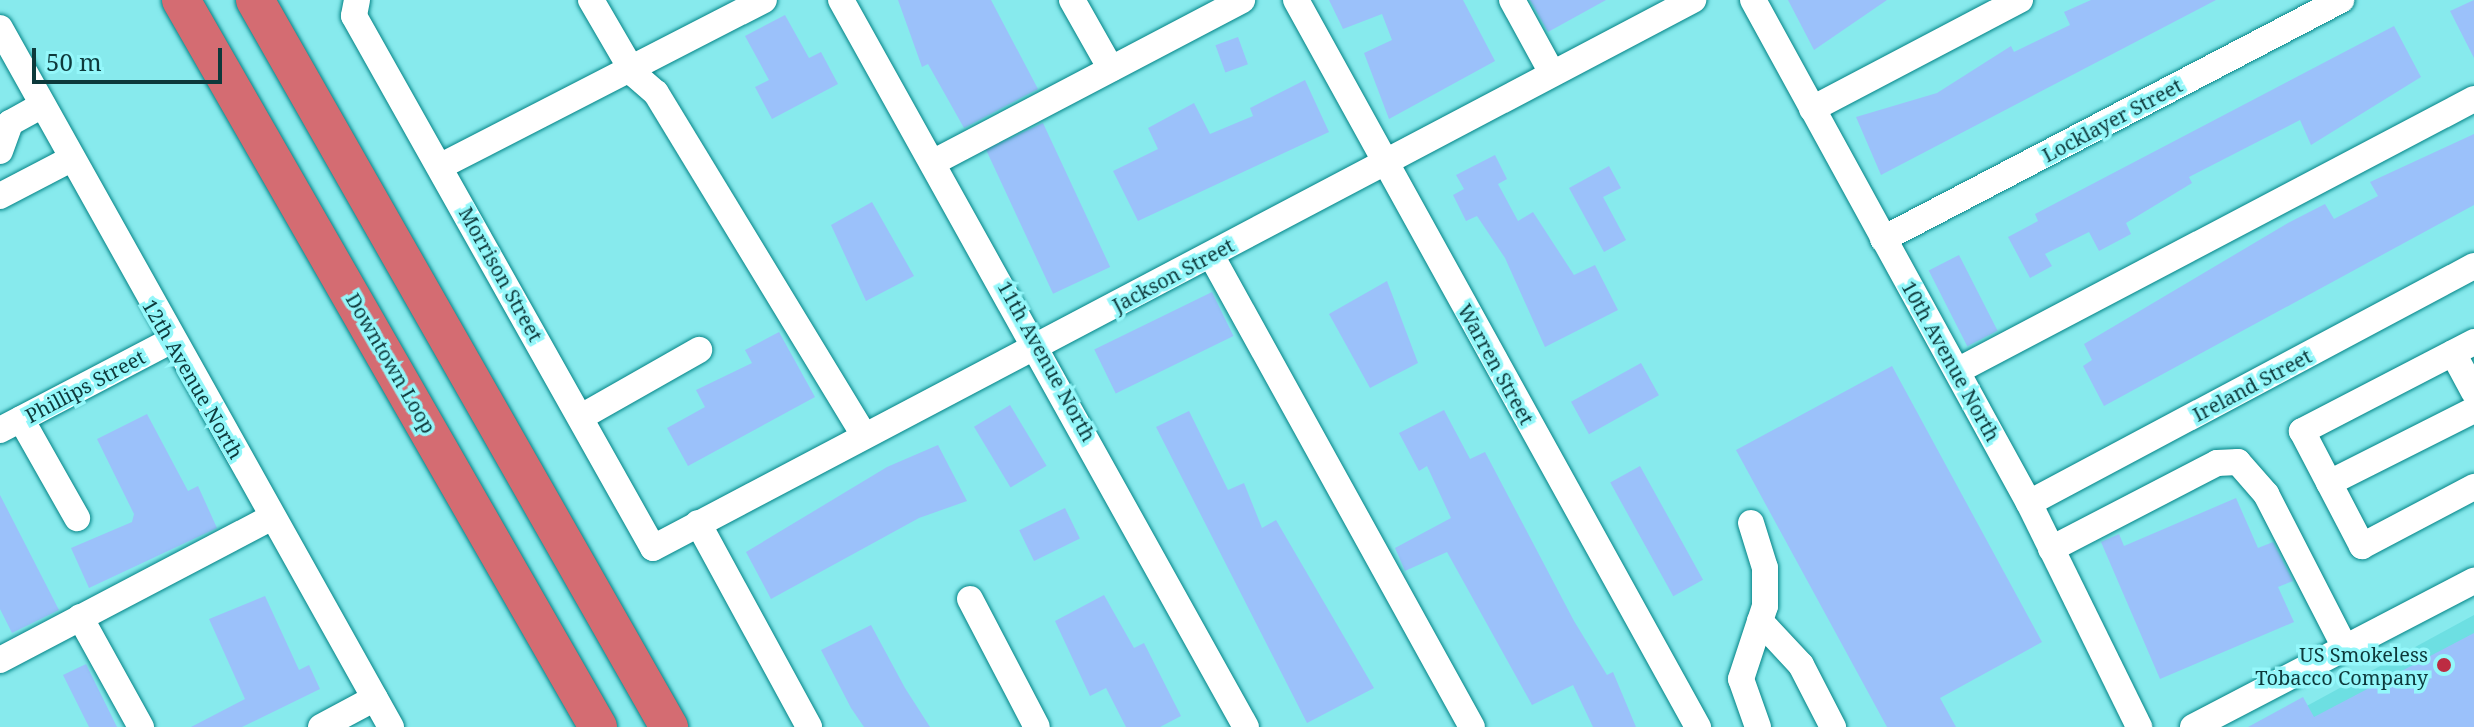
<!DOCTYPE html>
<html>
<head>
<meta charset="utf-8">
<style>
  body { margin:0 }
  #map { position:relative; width:2474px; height:727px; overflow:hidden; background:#87eaed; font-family:"Noto Serif",serif }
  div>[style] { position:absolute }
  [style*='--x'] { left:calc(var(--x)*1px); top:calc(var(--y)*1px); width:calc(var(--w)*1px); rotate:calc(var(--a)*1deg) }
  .built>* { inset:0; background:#6ddfe2 }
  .building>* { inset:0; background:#9bc1fa; transform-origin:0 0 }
  .roads { filter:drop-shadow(0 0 2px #038386) drop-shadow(0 0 2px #038386) }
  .minor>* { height:26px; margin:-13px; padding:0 13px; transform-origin:13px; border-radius:13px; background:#fff }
  .highway>* { height:38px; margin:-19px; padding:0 19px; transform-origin:19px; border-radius:19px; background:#d46c72 }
  .dots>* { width:22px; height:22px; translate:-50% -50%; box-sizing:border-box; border:4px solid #94f7fa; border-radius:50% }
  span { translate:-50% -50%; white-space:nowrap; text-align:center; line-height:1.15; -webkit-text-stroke:7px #94f7fa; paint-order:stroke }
  .street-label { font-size:20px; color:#0d393b }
  .poi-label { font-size:20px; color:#0d393b }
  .right { translate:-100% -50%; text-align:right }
  .scale { position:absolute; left:32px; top:48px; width:190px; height:36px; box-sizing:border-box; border:4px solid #0d393b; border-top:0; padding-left:10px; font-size:24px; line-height:28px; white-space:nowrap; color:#0d393b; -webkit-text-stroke:6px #94f7fa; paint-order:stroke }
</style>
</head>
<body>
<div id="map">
  <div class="built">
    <i style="clip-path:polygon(2474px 615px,2474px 727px,2268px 727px)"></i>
  </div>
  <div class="building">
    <i style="clip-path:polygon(898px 0,991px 0,1038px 89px,964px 128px,928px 64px,922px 67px)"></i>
    <i style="clip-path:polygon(1329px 0,1463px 0,1495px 61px,1389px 119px,1364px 53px,1392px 40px,1382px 14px,1343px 29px)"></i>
    <i style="clip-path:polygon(1530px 0,1606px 0,1548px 32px)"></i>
    <i style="clip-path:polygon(1788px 0,1887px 0,1814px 50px)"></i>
    <i style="clip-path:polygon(2091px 0,2216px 0,1881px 175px,1856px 117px,1937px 93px,2011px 46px,2014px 52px,2070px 25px,2064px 12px)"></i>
    <i style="clip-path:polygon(2474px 0,2474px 58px,2450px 11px)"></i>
    <i style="clip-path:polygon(785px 15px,809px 58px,821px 52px,838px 84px,772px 119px,755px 87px,769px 80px,745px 36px)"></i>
    <i style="clip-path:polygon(2394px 26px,2421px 77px,2311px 145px,2300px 120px,2189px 177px,2192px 183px,2126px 223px,2131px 234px,2099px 251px,2089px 232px,2045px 254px,2052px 266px,2030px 278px,2008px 237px,2038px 221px,2035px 214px)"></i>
    <i style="left:1238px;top:37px;width:29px;height:24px;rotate:70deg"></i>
    <i style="clip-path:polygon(1305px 80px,1329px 132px,1138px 221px,1113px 171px,1158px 149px,1148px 128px,1194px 103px,1210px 134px,1253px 116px,1250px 108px)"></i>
    <i style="left:1043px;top:123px;width:159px;height:63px;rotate:65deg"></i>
    <i style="clip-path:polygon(2474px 134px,2474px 205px,2104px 406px,2083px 366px,2092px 360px,2084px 344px,2288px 223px,2325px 204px,2334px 219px,2378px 196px,2370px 182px)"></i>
    <i style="clip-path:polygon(1495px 155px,1507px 179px,1498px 184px,1518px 221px,1533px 212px,1574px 275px,1595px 265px,1618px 310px,1545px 347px,1505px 258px,1477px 216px,1466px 221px,1453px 195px,1464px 189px,1456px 175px)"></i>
    <i style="clip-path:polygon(1609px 166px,1621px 188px,1603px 197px,1626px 240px,1604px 252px,1569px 188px)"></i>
    <i style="clip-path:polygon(872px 202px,914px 276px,866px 301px,831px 225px)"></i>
    <i style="left:1959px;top:255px;width:85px;height:34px;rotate:63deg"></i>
    <i style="clip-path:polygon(1387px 281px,1418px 363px,1370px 388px,1329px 314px)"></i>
    <i style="left:1212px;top:292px;width:49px;height:131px;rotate:64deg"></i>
    <i style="clip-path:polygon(779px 332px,815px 397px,688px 466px,667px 428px,705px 407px,696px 390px,752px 363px,745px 350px)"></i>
    <i style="left:1641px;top:363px;width:37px;height:80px;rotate:61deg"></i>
    <i style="clip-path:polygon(1892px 366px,2042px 642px,1940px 698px,1956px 727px,1887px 727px,1736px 450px)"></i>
    <i style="left:1010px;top:405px;width:71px;height:42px;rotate:59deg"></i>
    <i style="clip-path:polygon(1444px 410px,1470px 459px,1485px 452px,1574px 621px,1607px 675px,1613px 672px,1636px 727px,1593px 727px,1573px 685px,1532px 705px,1447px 552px,1405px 571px,1395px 548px,1451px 518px,1427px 466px,1419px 471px,1399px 433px)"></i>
    <i style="clip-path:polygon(1189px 411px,1228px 490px,1244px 483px,1262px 528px,1276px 520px,1374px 688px,1307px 723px,1156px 427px)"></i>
    <i style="clip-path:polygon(147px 414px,188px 491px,198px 486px,217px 528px,89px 588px,71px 548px,132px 522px,134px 514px,97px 439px)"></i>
    <i style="clip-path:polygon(938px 445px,967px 501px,919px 518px,771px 599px,746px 552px,887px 467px)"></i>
    <i style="left:1640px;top:466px;width:130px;height:34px;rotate:61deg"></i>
    <i style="clip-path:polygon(0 495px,59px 610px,12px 633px,0 609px)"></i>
    <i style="clip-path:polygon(2236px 498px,2258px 548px,2273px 542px,2293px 581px,2278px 587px,2294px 622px,2160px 679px,2101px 542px,2119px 534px,2124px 546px)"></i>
    <i style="left:1065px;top:508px;width:34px;height:51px;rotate:64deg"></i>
    <i style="clip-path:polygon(1104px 595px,1134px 648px,1144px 643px,1181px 716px,1160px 727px,1126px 727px,1106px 688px,1090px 696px,1055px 621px)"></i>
    <i style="clip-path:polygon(265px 596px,299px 670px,309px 665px,320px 689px,242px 727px,191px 727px,245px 699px,209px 619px)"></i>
    <i style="clip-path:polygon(871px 625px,905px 688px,930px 727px,864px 727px,851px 708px,821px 650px)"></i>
    <i style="clip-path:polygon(2474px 633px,2474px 727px,2248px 727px,2303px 697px,2314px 717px)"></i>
    <i style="clip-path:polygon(86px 664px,117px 727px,89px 727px,63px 675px)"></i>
  </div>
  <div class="roads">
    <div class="minor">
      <i style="--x:357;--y:0;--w:16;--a:101"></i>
      <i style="--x:354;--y:16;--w:610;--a:60.66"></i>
      <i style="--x:653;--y:548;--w:1176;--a:-27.79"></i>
      <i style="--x:591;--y:0;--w:86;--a:59.8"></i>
      <i style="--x:634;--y:74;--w:29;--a:41"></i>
      <i style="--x:656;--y:93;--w:399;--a:58.7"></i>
      <i style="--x:841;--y:0;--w:832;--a:60.88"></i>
      <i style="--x:1072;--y:0;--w:79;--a:60.5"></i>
      <i style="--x:1296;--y:0;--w:831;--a:61.06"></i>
      <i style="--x:1512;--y:0;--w:83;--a:61.3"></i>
      <i style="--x:1753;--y:0;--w:574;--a:61.25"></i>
      <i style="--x:2029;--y:503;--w:250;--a:63.8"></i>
      <i style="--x:0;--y:28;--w:801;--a:60.78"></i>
      <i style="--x:1812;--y:109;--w:235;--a:-27.7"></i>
      <i style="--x:0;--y:151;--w:30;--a:-70"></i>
      <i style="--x:10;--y:123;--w:37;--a:-29"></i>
      <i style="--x:934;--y:162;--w:348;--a:-27.7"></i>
      <i style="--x:441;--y:166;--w:363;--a:-27.2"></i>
      <i style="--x:0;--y:196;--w:80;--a:-27.5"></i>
      <i style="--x:1883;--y:239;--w:517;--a:-27.56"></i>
      <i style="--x:1211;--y:255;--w:539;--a:61.06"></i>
      <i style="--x:2474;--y:342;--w:194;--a:152.6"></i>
      <i style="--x:2302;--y:431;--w:130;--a:62.4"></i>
      <i style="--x:2362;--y:546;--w:127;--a:-27.8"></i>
      <i style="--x:2453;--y:353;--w:44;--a:61.7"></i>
      <i style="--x:1957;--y:371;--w:584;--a:-27.75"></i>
      <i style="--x:581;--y:417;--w:136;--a:-29.6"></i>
      <i style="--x:21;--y:419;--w:114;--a:60.5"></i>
      <i style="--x:0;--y:430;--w:192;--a:-27.6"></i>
      <i style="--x:2329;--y:483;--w:162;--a:-26.7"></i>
      <i style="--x:2029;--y:503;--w:504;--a:-28.04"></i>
      <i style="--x:698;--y:523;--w:232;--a:61.4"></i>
      <i style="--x:1751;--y:523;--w:47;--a:72.7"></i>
      <i style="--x:1765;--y:568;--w:38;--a:90"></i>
      <i style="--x:1765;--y:606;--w:77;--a:108.2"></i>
      <i style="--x:1741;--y:679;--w:51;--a:70.5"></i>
      <i style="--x:2051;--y:549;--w:187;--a:-27.4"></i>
      <i style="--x:2217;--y:463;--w:21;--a:-3"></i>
      <i style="--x:2238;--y:462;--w:43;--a:48.8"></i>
      <i style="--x:2266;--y:494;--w:173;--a:62.8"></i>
      <i style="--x:970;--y:599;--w:144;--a:62.4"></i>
      <i style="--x:80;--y:617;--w:126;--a:61"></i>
      <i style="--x:1760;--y:621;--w:60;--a:47"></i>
      <i style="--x:1801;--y:665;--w:70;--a:62.7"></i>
      <i style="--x:0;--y:660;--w:307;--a:-27.7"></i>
      <i style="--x:321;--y:727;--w:61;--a:-28.2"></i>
      <i style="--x:2193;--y:727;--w:317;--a:-27.5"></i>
    </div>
    <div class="highway">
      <i style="--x:181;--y:0;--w:838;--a:60.16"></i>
      <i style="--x:255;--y:0;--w:837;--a:60.34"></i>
    </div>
  </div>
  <div class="dots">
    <i style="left:2444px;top:665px;background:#bd2c42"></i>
  </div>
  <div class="street-label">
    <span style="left:2112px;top:120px;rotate:-28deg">Locklayer Street</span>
    <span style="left:501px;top:274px;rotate:61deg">Morrison Street</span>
    <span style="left:1173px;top:275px;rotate:-28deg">Jackson Street</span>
    <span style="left:1047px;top:361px;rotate:61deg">11th Avenue North</span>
    <span style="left:1951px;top:361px;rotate:61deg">10th Avenue North</span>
    <span style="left:391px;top:363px;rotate:60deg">Downtown Loop</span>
    <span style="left:1496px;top:364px;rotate:61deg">Warren Street</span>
    <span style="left:193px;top:379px;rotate:60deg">12th Avenue North</span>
    <span style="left:2252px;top:385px;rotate:-28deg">Ireland Street</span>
    <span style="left:85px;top:386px;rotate:-28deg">Phillips Street</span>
  </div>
  <div class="poi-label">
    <span class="right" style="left:2428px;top:666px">US Smokeless<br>Tobacco Company</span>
  </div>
  <div class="scale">50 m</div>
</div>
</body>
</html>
